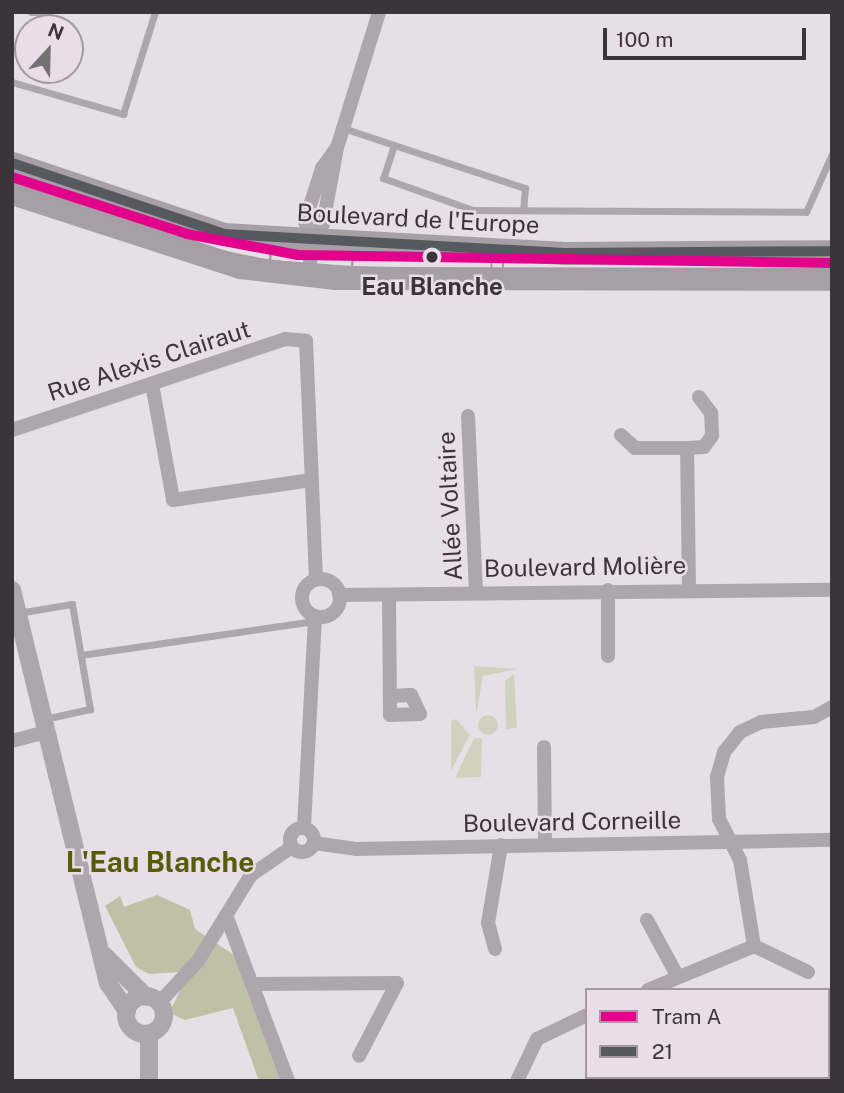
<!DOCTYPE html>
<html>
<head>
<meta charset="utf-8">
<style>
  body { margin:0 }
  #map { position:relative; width:844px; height:1093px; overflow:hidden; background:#e6e0e6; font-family:"Public Sans",sans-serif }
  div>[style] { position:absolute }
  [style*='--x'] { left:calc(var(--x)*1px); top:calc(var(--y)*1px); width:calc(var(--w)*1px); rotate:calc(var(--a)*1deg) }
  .green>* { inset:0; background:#d1d1c0 }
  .round { border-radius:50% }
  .forest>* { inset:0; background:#bfc0a5 }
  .service>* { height:7px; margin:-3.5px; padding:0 3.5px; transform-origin:3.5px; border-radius:3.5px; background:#aea6ac }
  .minor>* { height:14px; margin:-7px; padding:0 7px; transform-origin:7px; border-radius:7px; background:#aea6ac }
  .minor>.ring { margin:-7px; padding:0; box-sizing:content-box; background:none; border:14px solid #aea6ac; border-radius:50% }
  .tertiary>* { height:18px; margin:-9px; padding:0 9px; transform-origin:9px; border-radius:9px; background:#aea6ac }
  .tertiary>.ring { margin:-9px; padding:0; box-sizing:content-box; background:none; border:18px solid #aea6ac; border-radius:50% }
  .primary>* { height:23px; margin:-11.5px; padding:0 11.5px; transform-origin:11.5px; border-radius:11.5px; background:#a69fa5 }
  .tram>* { height:2px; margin:-1px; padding:0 1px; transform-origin:1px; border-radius:1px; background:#a59fa5 }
  .bus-1>* { height:10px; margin:-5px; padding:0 5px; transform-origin:5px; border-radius:5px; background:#56595f }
  .tram-1>* { height:10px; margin:-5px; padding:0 5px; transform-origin:5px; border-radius:5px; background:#e3028c }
  .dots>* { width:19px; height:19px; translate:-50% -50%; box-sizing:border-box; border:4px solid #eadce8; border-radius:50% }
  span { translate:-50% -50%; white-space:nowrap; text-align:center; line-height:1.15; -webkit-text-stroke:5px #eadce8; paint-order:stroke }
  .street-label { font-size:24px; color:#3b353a }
  .stop-label { font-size:24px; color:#3b353a; font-weight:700 }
  .quarter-label { font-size:28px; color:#575d07; font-weight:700 }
  .frame { position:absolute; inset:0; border:14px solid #3b353a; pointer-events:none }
  .legend { position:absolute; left:585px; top:988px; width:245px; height:91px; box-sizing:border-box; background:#eadce8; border:2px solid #a499a2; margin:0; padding:9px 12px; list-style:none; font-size:21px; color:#3b353a }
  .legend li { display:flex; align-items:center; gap:14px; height:35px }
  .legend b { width:35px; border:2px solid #a499a2 }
  .north { position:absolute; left:14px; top:14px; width:70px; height:70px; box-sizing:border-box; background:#eadce8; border:2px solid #a499a2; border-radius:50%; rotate:22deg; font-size:19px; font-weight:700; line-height:28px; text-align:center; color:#3b353a }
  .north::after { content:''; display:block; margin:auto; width:24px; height:32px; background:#777176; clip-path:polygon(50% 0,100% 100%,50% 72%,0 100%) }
  .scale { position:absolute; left:603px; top:28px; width:203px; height:32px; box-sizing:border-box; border:4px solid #3b353a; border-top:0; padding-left:9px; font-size:21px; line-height:24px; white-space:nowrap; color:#3b353a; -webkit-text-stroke:5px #eadce8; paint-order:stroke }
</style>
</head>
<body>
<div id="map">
  <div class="green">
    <i style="clip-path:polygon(474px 666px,518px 669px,483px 676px,476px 715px)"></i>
    <i style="clip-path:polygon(514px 674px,517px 728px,506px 729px,505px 681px)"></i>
    <i class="round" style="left:478px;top:715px;width:20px;height:20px"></i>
    <i style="clip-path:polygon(456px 719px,470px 735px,451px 771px,451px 721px)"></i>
    <i style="clip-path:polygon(474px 738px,482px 738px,481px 777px,455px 778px)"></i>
  </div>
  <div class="forest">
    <i style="clip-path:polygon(157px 895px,190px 910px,195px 929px,240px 959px,265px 998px,269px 1027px,296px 1081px,259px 1081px,233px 1008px,185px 1020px,169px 1013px,181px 989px,179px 972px,149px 974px,136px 967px,105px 906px,120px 896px,124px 907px)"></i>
  </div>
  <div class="service">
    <i style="--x:31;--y:12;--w:18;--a:0"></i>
    <i style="--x:12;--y:82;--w:116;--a:16.1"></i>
    <i style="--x:123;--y:114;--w:107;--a:-72.6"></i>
    <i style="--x:343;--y:128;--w:54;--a:18.4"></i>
    <i style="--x:394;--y:145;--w:35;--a:108"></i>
    <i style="--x:383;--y:178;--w:96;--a:19.6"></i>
    <i style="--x:473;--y:210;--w:333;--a:0.3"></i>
    <i style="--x:806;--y:212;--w:64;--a:-65.9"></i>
    <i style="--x:394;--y:145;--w:138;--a:18.2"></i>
    <i style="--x:525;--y:188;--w:22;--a:95"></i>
    <i style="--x:18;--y:613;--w:55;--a:-9.5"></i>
    <i style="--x:72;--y:604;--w:107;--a:80.3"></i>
    <i style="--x:90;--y:709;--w:47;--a:167.7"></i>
    <i style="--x:81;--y:655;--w:236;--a:-8.3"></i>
  </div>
  <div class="minor">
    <i style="--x:312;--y:239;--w:19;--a:-54"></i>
    <i style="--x:323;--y:224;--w:77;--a:-79.6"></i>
    <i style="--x:337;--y:148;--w:142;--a:-72.8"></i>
    <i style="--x:309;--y:275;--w:36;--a:-85"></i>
    <i style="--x:312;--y:239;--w:18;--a:-112"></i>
    <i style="--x:305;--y:222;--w:57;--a:-72.5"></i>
    <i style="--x:322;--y:168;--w:24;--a:-54"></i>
    <i style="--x:152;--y:384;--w:118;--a:79.7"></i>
    <i style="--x:173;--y:500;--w:140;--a:-8.2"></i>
    <i style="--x:468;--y:416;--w:177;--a:87.4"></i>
    <i style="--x:12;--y:430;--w:288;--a:-18.4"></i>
    <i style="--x:285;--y:339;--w:21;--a:5"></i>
    <i style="--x:306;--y:341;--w:238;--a:87.6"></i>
    <i style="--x:621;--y:435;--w:19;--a:43"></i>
    <i style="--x:635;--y:448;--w:52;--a:0"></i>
    <i class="ring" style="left:302px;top:579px;width:24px;height:24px"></i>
    <i style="--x:689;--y:587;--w:139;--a:-90.8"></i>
    <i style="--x:687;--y:448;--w:17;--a:-3"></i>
    <i style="--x:704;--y:447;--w:14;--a:-54"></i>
    <i style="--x:712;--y:436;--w:23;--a:-92"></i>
    <i style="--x:711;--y:413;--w:20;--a:-127"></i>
    <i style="--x:339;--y:595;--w:493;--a:-0.6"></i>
    <i style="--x:389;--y:595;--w:120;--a:89.5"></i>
    <i style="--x:390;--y:715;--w:30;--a:-2"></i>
    <i style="--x:420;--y:714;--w:21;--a:-115"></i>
    <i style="--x:411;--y:695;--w:21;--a:177"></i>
    <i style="--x:608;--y:656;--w:66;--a:-90"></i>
    <i style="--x:12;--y:741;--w:31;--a:-15"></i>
    <i style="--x:544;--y:747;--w:97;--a:89.4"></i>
    <i style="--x:304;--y:827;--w:211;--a:-87"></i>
    <i class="ring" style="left:290px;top:828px;width:10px;height:10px"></i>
    <i style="--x:314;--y:843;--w:42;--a:8.1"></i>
    <i style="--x:356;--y:849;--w:476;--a:-1.1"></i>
    <i style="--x:226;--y:915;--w:177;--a:69.5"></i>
    <i style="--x:647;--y:920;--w:65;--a:61.5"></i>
    <i style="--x:754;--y:946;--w:60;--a:25.7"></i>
    <i style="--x:495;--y:949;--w:27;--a:-105"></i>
    <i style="--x:488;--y:923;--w:79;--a:-80.5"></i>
    <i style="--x:253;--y:984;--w:144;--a:-0.4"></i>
    <i style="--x:397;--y:983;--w:82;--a:117.5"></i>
    <i style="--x:648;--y:990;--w:115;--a:-22.5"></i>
    <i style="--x:754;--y:946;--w:87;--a:-99.2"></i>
    <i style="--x:740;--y:860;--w:46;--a:-117.1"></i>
    <i style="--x:719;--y:819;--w:42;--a:-92.7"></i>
    <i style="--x:717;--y:777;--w:26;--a:-74"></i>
    <i style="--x:724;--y:752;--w:26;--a:-51"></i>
    <i style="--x:740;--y:732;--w:23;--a:-25"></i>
    <i style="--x:761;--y:722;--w:53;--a:-5.4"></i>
    <i style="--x:814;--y:717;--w:21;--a:-29"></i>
    <i style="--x:159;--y:1003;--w:57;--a:-47.1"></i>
    <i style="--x:198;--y:961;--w:101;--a:-58.4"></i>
    <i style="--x:251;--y:875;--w:50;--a:-34.3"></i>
    <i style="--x:517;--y:1081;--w:47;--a:-64.5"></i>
    <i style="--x:537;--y:1039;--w:55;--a:-25.6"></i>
    <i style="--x:817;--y:1081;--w:1;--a:-90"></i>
  </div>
  <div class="tertiary">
    <i style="--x:12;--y:590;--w:405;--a:76.3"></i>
    <i style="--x:108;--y:983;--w:34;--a:56"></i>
    <i style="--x:104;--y:955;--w:59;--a:45"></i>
    <i class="ring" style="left:126px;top:996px;width:20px;height:20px"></i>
    <i style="--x:149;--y:1081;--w:47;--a:-90"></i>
  </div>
  <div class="primary">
    <i style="--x:12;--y:163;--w:224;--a:18.5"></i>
    <i style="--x:224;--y:234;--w:341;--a:3.2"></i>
    <i style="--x:564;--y:253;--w:268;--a:-0.4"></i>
    <i style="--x:12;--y:193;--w:240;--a:18"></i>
    <i style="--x:240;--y:267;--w:96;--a:6.6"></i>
    <i style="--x:335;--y:278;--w:497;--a:0.1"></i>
  </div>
  <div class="tram">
    <i style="--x:12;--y:172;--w:185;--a:17.9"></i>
    <i style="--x:188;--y:229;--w:85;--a:12.2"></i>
    <i style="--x:271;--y:247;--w:14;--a:94"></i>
    <i style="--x:270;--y:261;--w:80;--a:-168.4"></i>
    <i style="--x:192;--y:245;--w:189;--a:-162.1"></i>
    <i style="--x:271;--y:247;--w:82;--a:4.9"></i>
    <i style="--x:353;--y:254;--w:13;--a:94"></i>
    <i style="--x:352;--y:267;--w:82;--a:-175.8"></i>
    <i style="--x:270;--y:261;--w:14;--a:-86"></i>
    <i style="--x:353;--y:254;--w:139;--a:0.8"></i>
    <i style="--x:492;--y:256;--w:14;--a:94"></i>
    <i style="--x:491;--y:270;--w:139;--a:-178.8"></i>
    <i style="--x:352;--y:267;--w:13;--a:-86"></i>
    <i style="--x:503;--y:256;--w:323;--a:0.5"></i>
    <i style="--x:826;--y:259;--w:13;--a:86"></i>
    <i style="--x:827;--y:272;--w:324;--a:-179.6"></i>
    <i style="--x:503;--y:270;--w:14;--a:-90"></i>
  </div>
  <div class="bus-1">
    <i style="--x:12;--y:163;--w:224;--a:18.5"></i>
    <i style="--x:224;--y:234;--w:341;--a:3.2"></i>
    <i style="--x:564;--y:253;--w:268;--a:-0.4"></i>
  </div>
  <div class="tram-1">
    <i style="--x:12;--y:177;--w:184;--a:18"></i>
    <i style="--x:187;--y:234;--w:113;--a:10.7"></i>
    <i style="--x:298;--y:255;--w:534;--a:0.86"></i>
  </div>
  <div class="dots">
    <i style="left:432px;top:257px;background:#3b353a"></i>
  </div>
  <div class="street-label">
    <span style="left:418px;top:219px;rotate:3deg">Boulevard de l'Europe</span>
    <span style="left:149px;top:361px;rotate:-18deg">Rue Alexis Clairaut</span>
    <span style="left:450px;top:506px;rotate:-93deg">Allée Voltaire</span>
    <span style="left:585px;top:567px;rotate:-1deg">Boulevard Molière</span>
    <span style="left:572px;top:822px;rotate:-1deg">Boulevard Corneille</span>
  </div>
  <div class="stop-label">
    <span style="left:432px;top:287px">Eau Blanche</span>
  </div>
  <div class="quarter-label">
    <span style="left:160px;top:862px">L'Eau Blanche</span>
  </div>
  <div class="frame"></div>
  <ul class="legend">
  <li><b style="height:9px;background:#e3028c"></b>Tram A</li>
  <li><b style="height:9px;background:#56595f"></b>21</li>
  </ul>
  <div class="north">N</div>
  <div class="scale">100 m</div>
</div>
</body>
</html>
